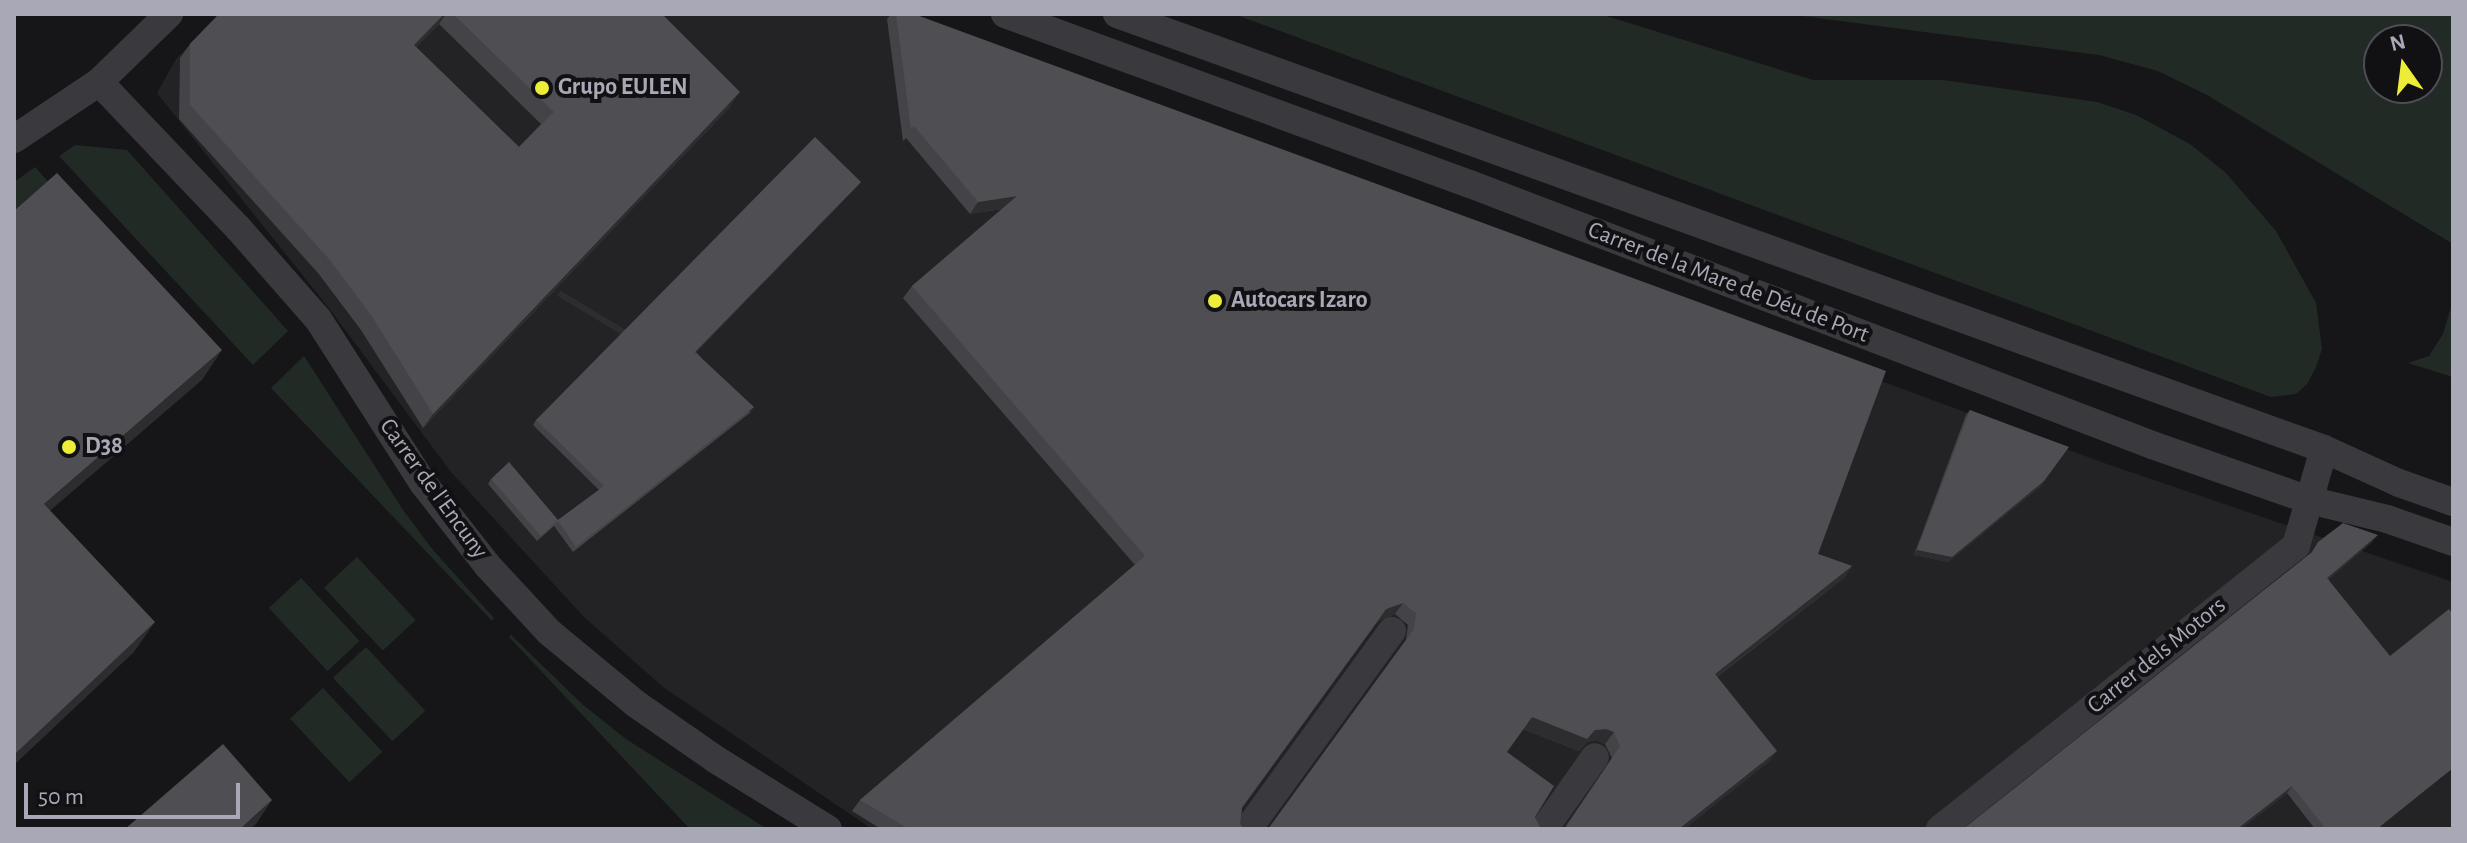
<!DOCTYPE html>
<html>
<head>
<meta charset="utf-8">
<style>
  body { margin:0 }
  #map { position:relative; width:2467px; height:843px; overflow:hidden; background:#161618; font-family:"Alegreya Sans",sans-serif }
  div>[style] { position:absolute }
  [style*='--x'] { left:calc(var(--x)*1px); top:calc(var(--y)*1px); width:calc(var(--w)*1px); rotate:calc(var(--a)*1deg) }
  .built>* { inset:0; background:#232225 }
  .green>* { inset:0; background:#222a26; transform-origin:0 0 }
  .street>* { height:28px; margin:-14px; padding:0 14px; transform-origin:14px; border-radius:14px; background:#3a393e }
  .wall>* { inset:0; background:#444347 }
  .shaded-wall>* { inset:0; background:#2d2c2f; transform-origin:0 0 }
  .building>* { inset:0; background:#4e4e53 }
  .dots>* { width:22px; height:22px; translate:-50% -50%; box-sizing:border-box; border:4px solid #111113; border-radius:50% }
  span { translate:-50% -50%; white-space:nowrap; text-align:center; line-height:1.15; -webkit-text-stroke:8px #111113; paint-order:stroke }
  .poi-label { font-size:24px; color:#a8a8b7; font-weight:700 }
  .left { translate:0 -50%; text-align:left }
  .street-label { font-size:24px; color:#a8a8b7 }
  .frame { position:absolute; inset:0; border:16px solid #a8a8b7; pointer-events:none }
  .north { position:absolute; left:2363px; top:24px; width:80px; height:80px; box-sizing:border-box; background:#111113; border:2px solid #4d4d55; border-radius:50%; rotate:346deg; font-size:22px; font-weight:700; line-height:32px; text-align:center; color:#a8a8b7 }
  .north::after { content:''; display:block; margin:auto; width:28px; height:36px; background:#edec38; clip-path:polygon(50% 0,100% 100%,50% 72%,0 100%) }
  .scale { position:absolute; left:24px; top:783px; width:216px; height:36px; box-sizing:border-box; border:4px solid #a8a8b7; border-top:0; padding-left:10px; font-size:24px; line-height:28px; white-space:nowrap; color:#a8a8b7; -webkit-text-stroke:6px #111113; paint-order:stroke }
</style>
</head>
<body>
<div id="map">
  <div class="built">
    <i style="clip-path:polygon(220px 14px,882px 14px,2107px 464px,2453px 582px,2453px 829px,872px 829px,663px 687px,584px 617px,451px 472px,328px 307px,157px 93px,176px 59px)"></i>
  </div>
  <div class="green">
    <i style="clip-path:polygon(1234px 14px,1600px 14px,1813px 80px,1943px 80px,2097px 102px,2136px 115px,2190px 144px,2226px 173px,2276px 231px,2316px 303px,2322px 349px,2316px 367px,2307px 384px,2296px 394px,2271px 397px)"></i>
    <i style="clip-path:polygon(evenodd,1788px 14px,2453px 14px,2453px 244px,2207px 95px,2158px 71px,2099px 55px,1788px 14px,2379px 40px,2427px 40px,2427px 88px,2379px 88px,2379px 40px)"></i>
    <i style="clip-path:polygon(75px 145px,127px 150px,288px 331px,253px 365px,59px 156px)"></i>
    <i style="clip-path:polygon(35px 167px,53px 187px,14px 221px,14px 182px)"></i>
    <i style="clip-path:polygon(2453px 300px,2453px 377px,2408px 363px,2429px 356px,2443px 334px)"></i>
    <i style="clip-path:polygon(304px 356px,403px 510px,433px 550px,494px 618px,492px 621px,271px 388px)"></i>
    <i style="left:357px;top:557px;width:86px;height:45px;rotate:47deg"></i>
    <i style="left:301px;top:578px;width:86px;height:44px;rotate:47deg"></i>
    <i style="clip-path:polygon(511px 635px,582px 704px,626px 739px,767px 829px,690px 829px,509px 637px)"></i>
    <i style="left:366px;top:647px;width:87px;height:45px;rotate:47deg"></i>
    <i style="left:323px;top:688px;width:87px;height:45px;rotate:47deg"></i>
  </div>
  <div class="street">
    <i style="--x:1005;--y:14;--w:495;--a:20.1"></i>
    <i style="--x:1470;--y:184;--w:730;--a:20.94"></i>
    <i style="--x:2152;--y:445;--w:166;--a:19.3"></i>
    <i style="--x:2309;--y:500;--w:80;--a:13.7"></i>
    <i style="--x:2387;--y:519;--w:70;--a:19.2"></i>
    <i style="--x:1117;--y:14;--w:1283;--a:19.82"></i>
    <i style="--x:2324;--y:449;--w:82;--a:24.4"></i>
    <i style="--x:2399;--y:483;--w:57;--a:19.4"></i>
    <i style="--x:99;--y:82;--w:202;--a:46.4"></i>
    <i style="--x:238;--y:228;--w:121;--a:48.7"></i>
    <i style="--x:318;--y:319;--w:195;--a:57.4"></i>
    <i style="--x:423;--y:483;--w:104;--a:52"></i>
    <i style="--x:487;--y:565;--w:91;--a:47.2"></i>
    <i style="--x:549;--y:632;--w:113;--a:39.6"></i>
    <i style="--x:636;--y:704;--w:96;--a:34.8"></i>
    <i style="--x:715;--y:759;--w:133;--a:31.8"></i>
    <i style="--x:14;--y:139;--w:102;--a:-33.8"></i>
    <i style="--x:99;--y:82;--w:98;--a:-44.2"></i>
    <i style="--x:1248;--y:829;--w:245;--a:-54"></i>
    <i style="--x:1544;--y:829;--w:88;--a:-54.7"></i>
    <i style="--x:1940;--y:829;--w:455;--a:-38.5"></i>
    <i style="--x:2296;--y:546;--w:101;--a:-73.9"></i>
  </div>
  <div class="wall">
    <i style="clip-path:polygon(evenodd,219px 14px,662px 14px,730px 107px,423px 428px,361px 330px,318px 273px,179px 119px,180px 58px,190px 44px,219px 14px,439px 24px,541px 124px,519px 147px,416px 47px,439px 24px)"></i>
    <i style="clip-path:polygon(891px 14px,896px 14px,1818px 554px,1852px 566px,1844px 578px,1717px 677px,1769px 762px,1565px 827px,1612px 758px,1605px 744px,1597px 740px,1587px 742px,1579px 751px,1523px 729px,1270px 827px,1406px 640px,1408px 625px,1395px 614px,1378px 621px,1242px 808px,1240px 824px,1245px 829px,881px 829px,852px 811px,860px 800px,1135px 565px,903px 298px,912px 286px,1002px 209px,970px 214px,906px 138px,903px 141px,887px 19px)"></i>
    <i style="clip-path:polygon(861px 182px,696px 352px,751px 412px,573px 552px,554px 526px,537px 541px,488px 484px,491px 479px,558px 520px,599px 490px,533px 425px,536px 420px)"></i>
    <i style="clip-path:polygon(1970px 410px,2041px 486px,1948px 562px,1914px 555px,1966px 415px)"></i>
    <i style="clip-path:polygon(2372px 542px,2329px 579px,2381px 829px,2315px 829px,2287px 793px,2241px 829px,1963px 829px)"></i>
  </div>
  <div class="shaded-wall">
    <i style="clip-path:polygon(444px 14px,446px 14px,439px 24px,403px 60px,414px 45px)"></i>
    <i style="clip-path:polygon(740px 92px,730px 107px,423px 428px,433px 414px)"></i>
    <i style="clip-path:polygon(861px 182px,857px 187px,692px 357px,695px 352px)"></i>
    <i style="clip-path:polygon(1017px 196px,1008px 208px,970px 214px,978px 202px)"></i>
    <i style="clip-path:polygon(222px 350px,202px 380px,23px 534px,44px 504px)"></i>
    <i style="left:754px;top:407px;width:6px;height:226px;rotate:121deg"></i>
    <i style="clip-path:polygon(2069px 447px,2041px 486px,1948px 562px,1914px 555px,1917px 550px)"></i>
    <i style="clip-path:polygon(2378px 535px,2372px 542px,2322px 585px,2327px 578px)"></i>
    <i style="clip-path:polygon(1852px 566px,1844px 578px,1706px 685px,1715px 674px)"></i>
    <i style="clip-path:polygon(1403px 603px,1395px 614px,1378px 621px,1386px 609px)"></i>
    <i style="clip-path:polygon(155px 622px,134px 652px,14px 765px,14px 755px)"></i>
    <i style="clip-path:polygon(1532px 717px,1595px 730px,1606px 729px,1614px 732px,1605px 744px,1597px 740px,1587px 742px,1579px 751px,1523px 729px)"></i>
    <i style="clip-path:polygon(1777px 751px,1769px 762px,1685px 829px,1679px 829px)"></i>
    <i style="left:2453px;top:768px;width:3px;height:97px;rotate:90deg"></i>
    <i style="clip-path:polygon(2292px 786px,2287px 793px,2241px 829px,2237px 829px)"></i>
    <i style="clip-path:polygon(272px 800px,256px 824px,250px 829px,240px 829px)"></i>
  </div>
  <div class="building">
    <i style="clip-path:polygon(219px 14px,444px 14px,414px 45px,519px 147px,554px 112px,453px 14px,662px 14px,740px 92px,433px 414px,371px 315px,329px 259px,190px 105px,190px 44px)"></i>
    <i style="clip-path:polygon(896px 14px,914px 14px,1886px 371px,1818px 554px,1852px 566px,1715px 674px,1777px 751px,1679px 829px,1562px 829px,1566px 827px,1620px 746px,1614px 732px,1606px 729px,1595px 730px,1587px 739px,1532px 717px,1507px 752px,1554px 786px,1535px 817px,1541px 829px,1268px 829px,1414px 629px,1416px 613px,1403px 603px,1386px 609px,1242px 807px,1240px 824px,1245px 829px,909px 829px,860px 800px,1145px 556px,912px 286px,1017px 196px,978px 202px,914px 126px,911px 129px)"></i>
    <i style="clip-path:polygon(815px 137px,861px 182px,695px 352px,754px 407px,576px 547px,558px 521px,541px 536px,491px 479px,509px 462px,558px 520px,604px 486px,536px 420px)"></i>
    <i style="clip-path:polygon(57px 173px,222px 350px,44px 504px,155px 622px,14px 755px,14px 211px)"></i>
    <i style="clip-path:polygon(1970px 410px,2069px 447px,2044px 481px,1952px 557px,1917px 550px)"></i>
    <i style="clip-path:polygon(2343px 523px,2378px 535px,2327px 578px,2390px 656px,2449px 609px,2453px 614px,2453px 768px,2377px 829px,2326px 829px,2292px 786px,2237px 829px,1963px 829px,2312px 552px,2318px 542px)"></i>
    <i style="clip-path:polygon(223px 744px,272px 800px,240px 829px,125px 829px)"></i>
  </div>
  <div class="dots">
    <i style="left:542px;top:88px;background:#edec38"></i>
    <i style="left:1215px;top:301px;background:#edec38"></i>
    <i style="left:69px;top:447px;background:#edec38"></i>
  </div>
  <div class="poi-label">
    <span class="left" style="left:558px;top:88px">Grupo EULEN</span>
    <span class="left" style="left:1231px;top:301px">Autocars Izaro</span>
    <span class="left" style="left:85px;top:447px">D38</span>
  </div>
  <div class="street-label">
    <span style="left:1728px;top:283px;rotate:21deg">Carrer de la Mare de Déu de Port</span>
    <span style="left:433px;top:489px;rotate:54deg">Carrer de l'Encuny</span>
    <span style="left:2157px;top:656px;rotate:-39deg">Carrer dels Motors</span>
  </div>
  <div class="frame"></div>
  <div class="north">N</div>
  <div class="scale">50 m</div>
</div>
</body>
</html>
